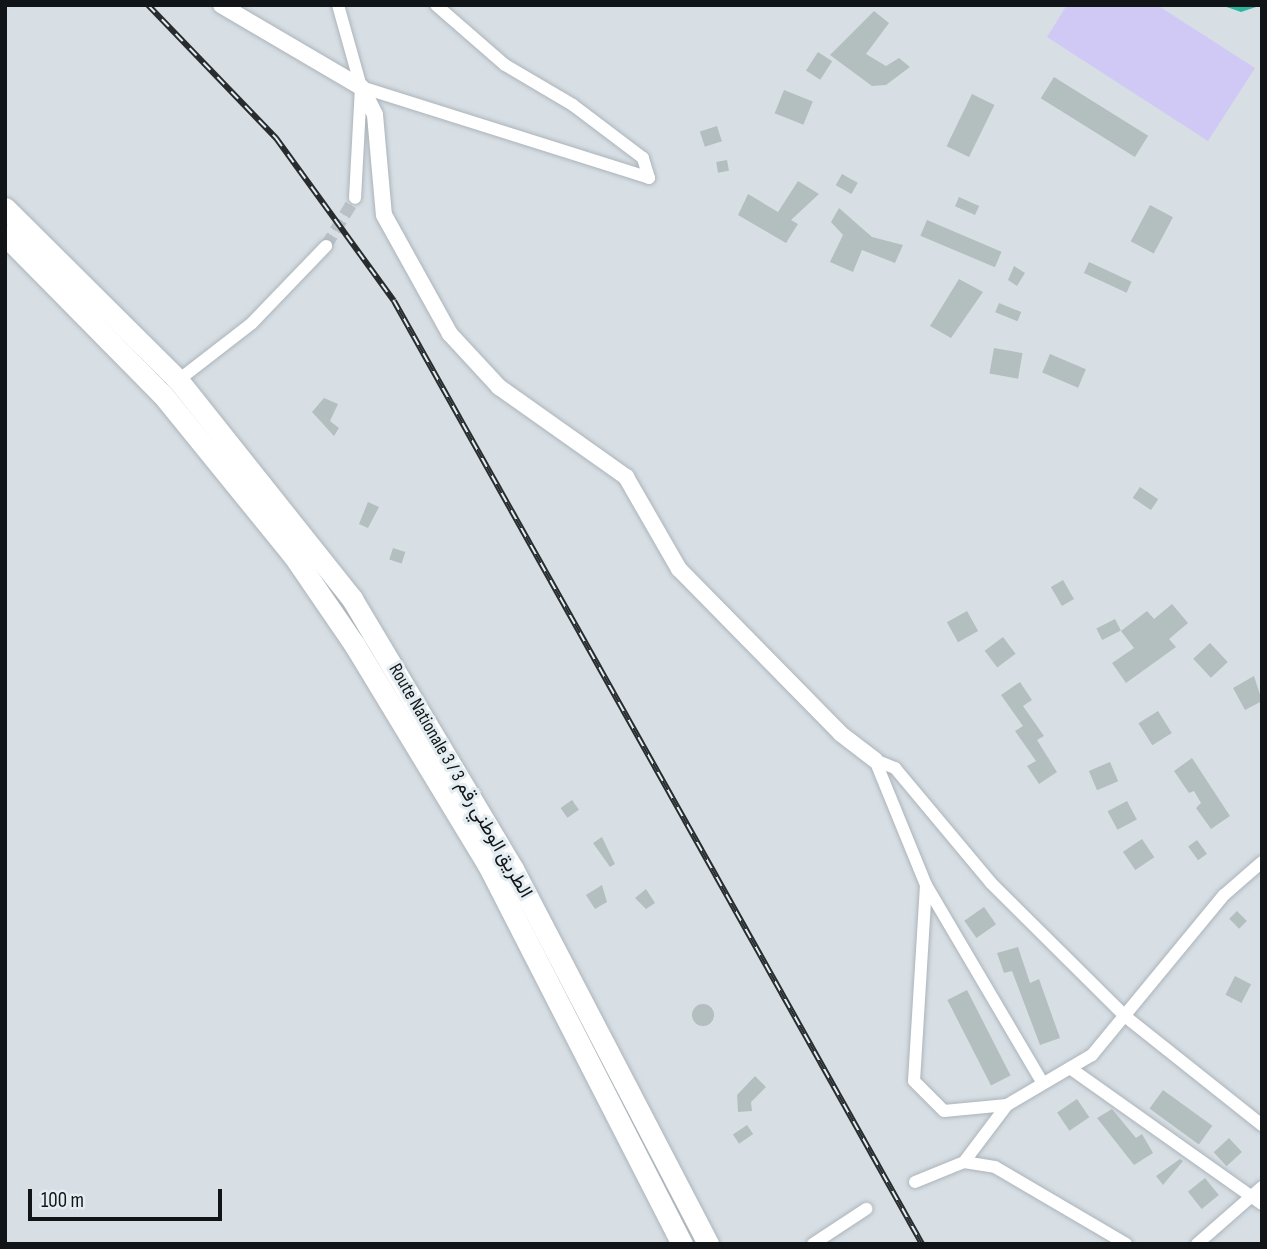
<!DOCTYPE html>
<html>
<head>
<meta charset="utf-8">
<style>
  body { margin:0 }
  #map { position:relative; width:1267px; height:1249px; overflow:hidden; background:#d7dfe5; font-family:"Sofia Sans Condensed",Vazirmatn,sans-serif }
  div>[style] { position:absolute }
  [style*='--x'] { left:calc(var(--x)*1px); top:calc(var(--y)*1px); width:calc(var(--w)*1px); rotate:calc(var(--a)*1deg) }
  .green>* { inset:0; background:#d0c8f5 }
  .water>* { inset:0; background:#2db79f }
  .building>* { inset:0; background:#b3bebf; transform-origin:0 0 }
  .round { border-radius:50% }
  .minor-tunnel>* { height:12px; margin-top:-6px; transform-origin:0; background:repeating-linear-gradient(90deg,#b9c1c6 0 12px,transparent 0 18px) }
  .roads { filter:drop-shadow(0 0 2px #acb4ba) drop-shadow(0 0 2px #acb4ba) }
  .minor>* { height:12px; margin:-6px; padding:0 6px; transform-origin:6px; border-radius:6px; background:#fff }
  .tertiary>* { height:16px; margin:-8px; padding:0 8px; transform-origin:8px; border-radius:8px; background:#fff }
  .trunk>* { height:21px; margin:-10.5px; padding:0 10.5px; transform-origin:10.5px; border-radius:10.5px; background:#fff }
  .rail>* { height:6px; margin-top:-3px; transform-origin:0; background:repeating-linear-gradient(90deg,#e4edf2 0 10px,#282c2e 0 20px); box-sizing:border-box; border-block:2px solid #282c2e }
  span { translate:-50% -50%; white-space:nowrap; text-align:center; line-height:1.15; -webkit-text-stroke:6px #e4edf2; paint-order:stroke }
  .street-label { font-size:19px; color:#121517 }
  .frame { position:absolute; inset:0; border:7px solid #121517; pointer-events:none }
  .scale { position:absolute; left:28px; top:1189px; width:194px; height:32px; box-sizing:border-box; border:4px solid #121517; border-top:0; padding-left:9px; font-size:21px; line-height:24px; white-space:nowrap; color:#121517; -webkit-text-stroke:5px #e4edf2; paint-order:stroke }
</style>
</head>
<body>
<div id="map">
  <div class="green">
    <i style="clip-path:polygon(1067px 5px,1157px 5px,1255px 68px,1208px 141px,1047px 37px)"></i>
  </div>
  <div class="water">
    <i style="clip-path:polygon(1221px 5px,1262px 5px,1241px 12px)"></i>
  </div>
  <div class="building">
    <i style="clip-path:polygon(874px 11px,889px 23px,866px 54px,886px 66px,899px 58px,910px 67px,886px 85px,872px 86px,830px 55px)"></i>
    <i style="left:818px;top:52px;width:17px;height:22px;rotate:33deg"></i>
    <i style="left:1054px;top:77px;width:111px;height:25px;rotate:32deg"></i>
    <i style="left:784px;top:90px;width:31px;height:25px;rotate:22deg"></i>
    <i style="left:972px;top:94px;width:25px;height:58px;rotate:26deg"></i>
    <i style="left:717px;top:126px;width:16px;height:18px;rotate:72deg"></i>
    <i style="left:727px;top:160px;width:11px;height:11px;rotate:80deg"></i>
    <i style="left:842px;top:174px;width:18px;height:13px;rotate:29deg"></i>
    <i style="clip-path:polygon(798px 181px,819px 194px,791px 220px,798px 224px,786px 243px,738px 215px,748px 194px,778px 212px)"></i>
    <i style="left:959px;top:197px;width:22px;height:10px;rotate:24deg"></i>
    <i style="left:1150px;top:205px;width:26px;height:41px;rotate:28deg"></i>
    <i style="clip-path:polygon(839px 208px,872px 237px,903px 245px,895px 263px,862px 250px,853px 272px,830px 262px,843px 235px,831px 222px)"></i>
    <i style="left:927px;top:220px;width:81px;height:17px;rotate:23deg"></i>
    <i style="left:1089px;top:262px;width:47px;height:12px;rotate:25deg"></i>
    <i style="clip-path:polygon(1014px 266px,1025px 273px,1017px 286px,1008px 280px)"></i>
    <i style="clip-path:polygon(959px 279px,983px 292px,951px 338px,930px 326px)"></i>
    <i style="left:999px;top:303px;width:24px;height:10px;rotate:22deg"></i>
    <i style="left:994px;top:348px;width:29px;height:26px;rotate:10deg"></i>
    <i style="left:1050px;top:354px;width:39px;height:20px;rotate:23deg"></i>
    <i style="clip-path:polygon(324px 398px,338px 404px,330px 421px,339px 428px,334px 436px,312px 412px)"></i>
    <i style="left:1140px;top:487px;width:22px;height:13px;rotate:34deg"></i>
    <i style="clip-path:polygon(368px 502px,379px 507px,368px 528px,359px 524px)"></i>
    <i style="left:393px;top:548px;width:13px;height:12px;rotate:18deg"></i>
    <i style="left:1063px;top:580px;width:22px;height:14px;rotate:60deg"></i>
    <i style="clip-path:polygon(1172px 604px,1188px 623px,1169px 639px,1176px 647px,1126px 683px,1112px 663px,1134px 648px,1121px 631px,1147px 611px,1154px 619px)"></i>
    <i style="left:967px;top:611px;width:23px;height:23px;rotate:61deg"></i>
    <i style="left:1115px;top:619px;width:13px;height:21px;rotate:63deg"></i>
    <i style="left:1003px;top:637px;width:21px;height:23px;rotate:53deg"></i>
    <i style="left:1210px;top:643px;width:26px;height:23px;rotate:47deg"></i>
    <i style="clip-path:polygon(1254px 676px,1262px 701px,1245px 710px,1233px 688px)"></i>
    <i style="clip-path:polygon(1020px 682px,1032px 700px,1023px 706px,1044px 736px,1037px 740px,1057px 772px,1039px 784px,1027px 766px,1036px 761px,1015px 731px,1023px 726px,1001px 695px)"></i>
    <i style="left:1158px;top:711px;width:26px;height:23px;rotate:58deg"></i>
    <i style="clip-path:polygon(1192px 758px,1230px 816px,1211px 829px,1196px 808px,1201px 803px,1194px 791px,1189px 793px,1174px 771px)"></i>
    <i style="left:1110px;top:762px;width:21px;height:23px;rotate:67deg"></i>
    <i style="left:572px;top:800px;width:12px;height:14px;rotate:55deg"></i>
    <i style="left:1127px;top:801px;width:21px;height:22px;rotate:62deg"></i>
    <i style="clip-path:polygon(602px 837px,615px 864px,610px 867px,593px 843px)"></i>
    <i style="left:1142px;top:839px;width:22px;height:23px;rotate:56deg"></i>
    <i style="left:1197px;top:840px;width:17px;height:11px;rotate:54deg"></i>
    <i style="clip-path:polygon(602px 885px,607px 902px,595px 909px,586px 895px)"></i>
    <i style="clip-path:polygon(646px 889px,655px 903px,646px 909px,635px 898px)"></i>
    <i style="left:984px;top:907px;width:21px;height:24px;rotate:55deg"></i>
    <i style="left:1237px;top:911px;width:14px;height:11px;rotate:45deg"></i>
    <i style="clip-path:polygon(1018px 947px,1030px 983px,1039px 979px,1060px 1038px,1040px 1045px,1012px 971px,1004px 973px,997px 953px)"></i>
    <i style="left:1235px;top:976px;width:18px;height:21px;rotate:27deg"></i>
    <i style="left:967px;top:990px;width:96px;height:22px;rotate:63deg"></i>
    <i class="round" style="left:692px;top:1004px;width:22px;height:22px"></i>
    <i style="clip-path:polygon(755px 1076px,766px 1087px,751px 1102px,752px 1111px,738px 1112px,737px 1095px)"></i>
    <i style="left:1163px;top:1090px;width:61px;height:23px;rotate:36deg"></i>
    <i style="left:1077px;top:1099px;width:22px;height:24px;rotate:56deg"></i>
    <i style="clip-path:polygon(1112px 1109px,1136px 1138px,1142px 1134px,1153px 1153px,1134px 1165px,1097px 1118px)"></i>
    <i style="left:747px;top:1125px;width:11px;height:17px;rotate:56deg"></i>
    <i style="left:1229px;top:1138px;width:19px;height:21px;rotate:47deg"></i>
    <i style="clip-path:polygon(1180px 1159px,1183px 1161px,1163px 1185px,1156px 1176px)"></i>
    <i style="left:1205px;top:1178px;width:22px;height:22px;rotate:51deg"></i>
  </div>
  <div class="minor-tunnel">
    <i style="--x:326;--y:246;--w:56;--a:-58.9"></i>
  </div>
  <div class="roads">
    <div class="minor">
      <i style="--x:338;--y:5;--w:85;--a:74.3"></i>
      <i style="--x:361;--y:87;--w:111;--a:93.1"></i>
      <i style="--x:361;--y:87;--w:302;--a:17.5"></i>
      <i style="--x:649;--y:178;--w:21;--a:-107"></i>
      <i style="--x:643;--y:158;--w:88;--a:-142.9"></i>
      <i style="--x:573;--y:105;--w:79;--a:-149.5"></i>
      <i style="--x:505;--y:65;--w:91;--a:-139"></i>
      <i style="--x:176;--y:382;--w:96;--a:-37.8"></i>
      <i style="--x:252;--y:323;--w:107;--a:-46.1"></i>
      <i style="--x:875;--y:760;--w:22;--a:22"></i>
      <i style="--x:895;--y:768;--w:150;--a:50.1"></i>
      <i style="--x:991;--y:883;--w:190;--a:44.8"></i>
      <i style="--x:1126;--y:1017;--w:174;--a:38.5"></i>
      <i style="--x:875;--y:760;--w:135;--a:67.8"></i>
      <i style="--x:926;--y:885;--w:226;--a:59.5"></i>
      <i style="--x:926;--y:885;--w:196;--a:93.5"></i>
      <i style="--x:914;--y:1081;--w:42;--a:45"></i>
      <i style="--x:944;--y:1111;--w:63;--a:-5.4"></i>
      <i style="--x:1070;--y:1068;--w:235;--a:35.3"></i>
      <i style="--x:964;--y:1162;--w:31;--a:9"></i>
      <i style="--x:995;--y:1167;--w:152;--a:30.4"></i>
      <i style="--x:915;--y:1182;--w:53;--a:-22.2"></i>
      <i style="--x:964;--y:1162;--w:71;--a:-53"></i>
      <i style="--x:1007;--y:1105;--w:99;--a:-30.5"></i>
      <i style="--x:1092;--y:1055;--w:207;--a:-50.5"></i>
      <i style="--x:1224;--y:895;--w:50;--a:-41"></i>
      <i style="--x:813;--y:1244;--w:64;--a:-33.4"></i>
      <i style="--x:1197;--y:1244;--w:86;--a:-41.2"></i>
    </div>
    <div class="tertiary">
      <i style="--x:221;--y:5;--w:162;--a:30.4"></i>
      <i style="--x:361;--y:87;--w:31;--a:63"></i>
      <i style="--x:375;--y:115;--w:100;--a:84.9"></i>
      <i style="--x:384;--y:215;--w:136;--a:61"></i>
      <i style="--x:450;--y:334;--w:72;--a:47.2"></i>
      <i style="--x:499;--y:387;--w:156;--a:35.3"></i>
      <i style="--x:626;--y:477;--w:106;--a:60.1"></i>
      <i style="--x:679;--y:569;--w:231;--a:45.5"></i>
      <i style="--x:841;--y:734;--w:43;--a:37.4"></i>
    </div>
    <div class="trunk">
      <i style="--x:5;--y:208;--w:244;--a:44.8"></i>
      <i style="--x:178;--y:380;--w:280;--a:51.5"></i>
      <i style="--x:352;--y:599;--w:314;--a:59.2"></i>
      <i style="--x:513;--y:869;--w:423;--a:62.5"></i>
      <i style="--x:5;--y:235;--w:223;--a:45.4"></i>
      <i style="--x:162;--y:394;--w:208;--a:50.9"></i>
      <i style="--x:293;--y:555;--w:108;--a:55.6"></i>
      <i style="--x:354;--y:644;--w:258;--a:58.8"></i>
      <i style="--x:488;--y:865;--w:426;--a:62.9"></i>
    </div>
  </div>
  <div class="rail">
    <i style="--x:148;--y:5;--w:185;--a:46.1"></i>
    <i style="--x:276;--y:138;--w:201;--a:54.1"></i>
    <i style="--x:394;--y:301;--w:1081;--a:60.75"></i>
  </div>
  <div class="street-label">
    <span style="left:460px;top:781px;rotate:60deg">Route Nationale 3 / الطريق الوطني رقم 3</span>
  </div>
  <div class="frame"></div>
  <div class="scale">100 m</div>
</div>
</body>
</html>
